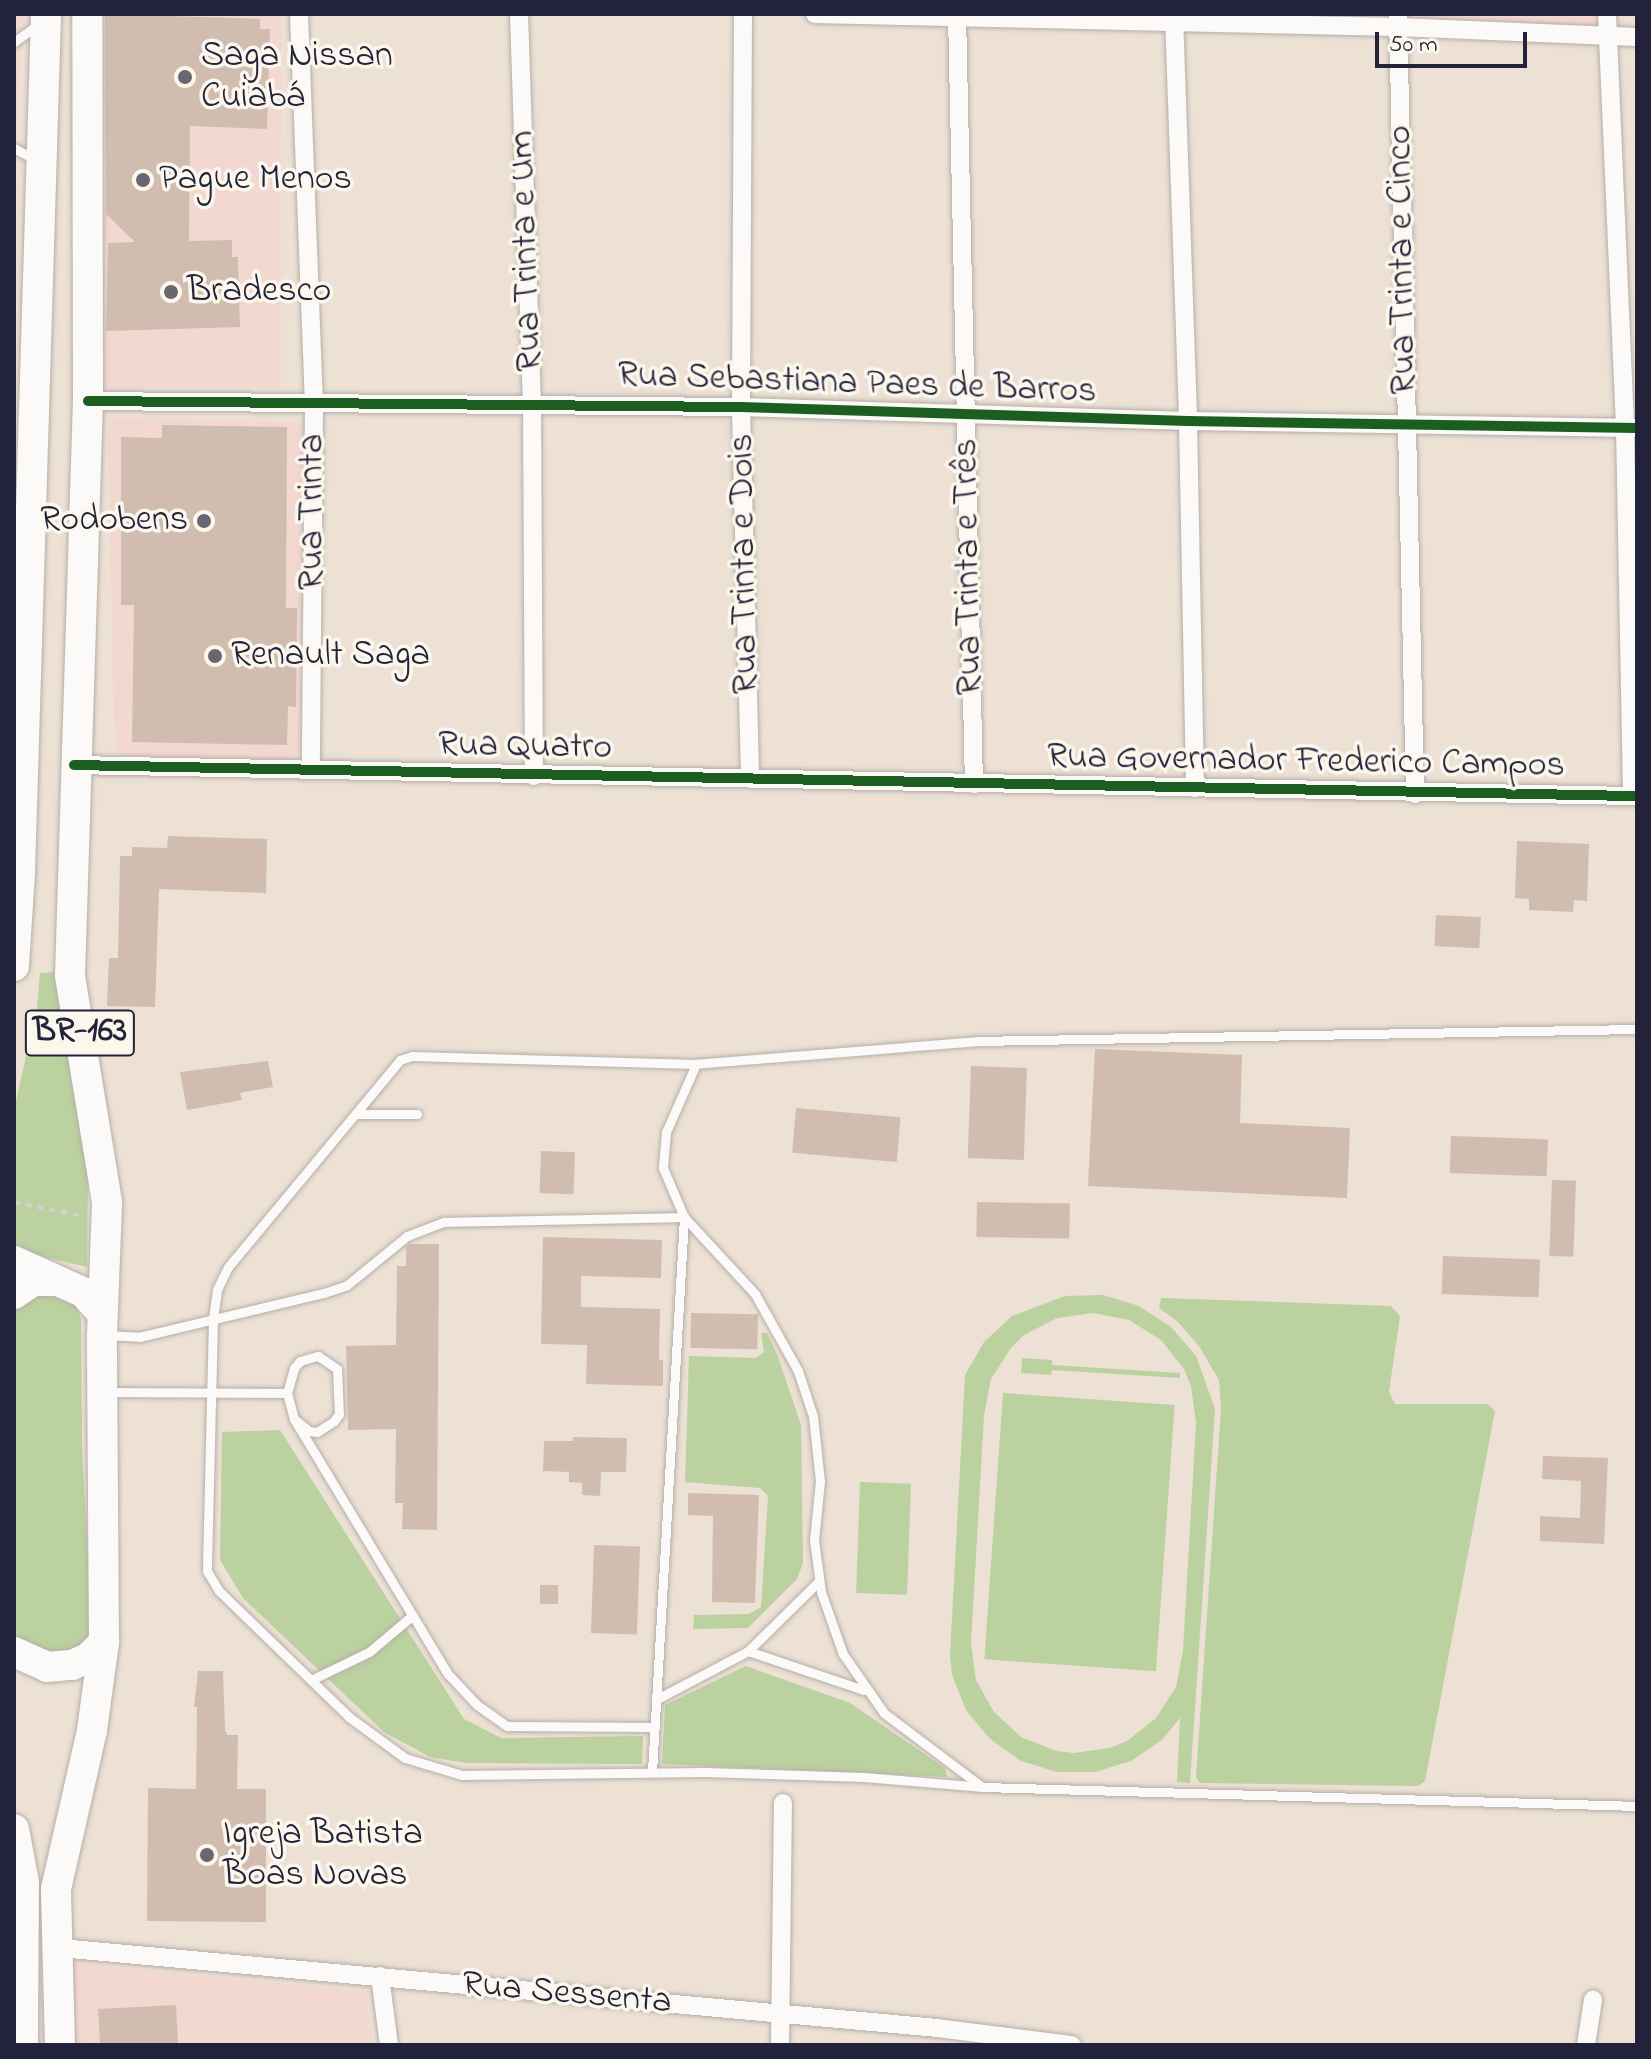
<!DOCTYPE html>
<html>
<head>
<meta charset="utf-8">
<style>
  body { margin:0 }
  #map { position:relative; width:1651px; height:2059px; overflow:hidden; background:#ece1d4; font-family:"Indie Flower",sans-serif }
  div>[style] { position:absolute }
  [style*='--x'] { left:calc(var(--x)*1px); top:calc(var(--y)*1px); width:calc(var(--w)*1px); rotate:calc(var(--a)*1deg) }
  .built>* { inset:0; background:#f2d8d1; transform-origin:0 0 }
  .green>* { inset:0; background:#bbd19f; transform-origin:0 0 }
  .building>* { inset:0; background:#d0bdb0; transform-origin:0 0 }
  .path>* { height:4px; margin-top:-2px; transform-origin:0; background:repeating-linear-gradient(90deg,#d4d1cf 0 6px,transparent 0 12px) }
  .roads { filter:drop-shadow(0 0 2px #b6aea9) drop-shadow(0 0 2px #b6aea9) }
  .service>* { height:9px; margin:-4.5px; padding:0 4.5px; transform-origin:4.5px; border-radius:4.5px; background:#fcfaf9 }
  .minor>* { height:18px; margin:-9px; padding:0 9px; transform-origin:9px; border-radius:9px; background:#fcfaf9 }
  .trunk>* { height:30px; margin:-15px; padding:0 15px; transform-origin:15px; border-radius:15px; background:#fcfaf9 }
  .cycleway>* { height:10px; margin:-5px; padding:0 5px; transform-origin:5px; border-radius:5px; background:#1b5e20 }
  .dots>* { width:22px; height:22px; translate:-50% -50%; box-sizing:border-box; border:4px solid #fbf7ec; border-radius:50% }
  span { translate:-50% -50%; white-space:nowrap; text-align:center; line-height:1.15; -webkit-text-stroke:7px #fbf7ec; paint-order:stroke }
  .shield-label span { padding:2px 6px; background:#fbf7ec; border:2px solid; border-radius:6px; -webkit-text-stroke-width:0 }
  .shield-label { font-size:34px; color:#22223b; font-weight:700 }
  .poi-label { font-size:36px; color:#22223b }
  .left { translate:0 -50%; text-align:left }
  .right { translate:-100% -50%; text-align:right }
  .street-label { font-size:36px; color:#22223b }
  .frame { position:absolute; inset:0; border:16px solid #22223b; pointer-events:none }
  .scale { position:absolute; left:1375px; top:32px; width:152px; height:36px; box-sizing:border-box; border:4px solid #22223b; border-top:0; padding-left:10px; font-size:24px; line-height:28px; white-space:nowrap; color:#22223b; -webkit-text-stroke:6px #fbf7ec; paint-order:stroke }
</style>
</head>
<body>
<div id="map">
  <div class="built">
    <i style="clip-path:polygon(14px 14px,23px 14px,14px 169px)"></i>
    <i style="left:96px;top:14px;width:185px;height:373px"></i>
    <i style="clip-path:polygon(1400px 14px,1602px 14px,1602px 30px,1400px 22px)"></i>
    <i style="clip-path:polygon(114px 418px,293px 421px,303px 427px,299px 753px,285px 762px,122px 756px,115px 748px,107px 428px)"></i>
    <i style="clip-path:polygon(71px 1963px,366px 1992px,373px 2045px,72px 2045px)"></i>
  </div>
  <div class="green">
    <i style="clip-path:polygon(57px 972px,88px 1170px,87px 1267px,14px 1250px,16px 1101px,37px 1008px,40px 973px)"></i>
    <i style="clip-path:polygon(42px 1288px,75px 1303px,81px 1319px,82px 1447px,92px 1632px,69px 1658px,14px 1643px,14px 1303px)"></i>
    <i style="clip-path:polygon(evenodd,1103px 1295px,1139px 1306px,1171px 1327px,1196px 1356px,1215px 1409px,1190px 1783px,1177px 1782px,1180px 1718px,1162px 1740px,1131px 1761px,1095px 1772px,1057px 1772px,1021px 1761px,990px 1739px,966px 1710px,952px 1675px,950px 1656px,965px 1375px,984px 1342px,1012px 1316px,1065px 1296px,1103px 1295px,1093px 1313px,1129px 1320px,1161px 1340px,1184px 1369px,1191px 1386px,1196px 1423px,1183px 1651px,1176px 1687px,1156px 1718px,1127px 1741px,1110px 1748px,1074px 1753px,1056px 1751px,1021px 1737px,994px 1712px,976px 1680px,971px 1643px,984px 1415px,991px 1379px,1011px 1348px,1024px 1335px,1057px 1318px,1093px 1313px)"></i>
    <i style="clip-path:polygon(1161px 1298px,1391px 1306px,1400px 1316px,1389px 1392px,1395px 1404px,1488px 1404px,1495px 1411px,1425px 1781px,1418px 1786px,1200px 1783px,1196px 1777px,1221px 1409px,1219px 1380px,1199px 1346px,1178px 1322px,1159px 1308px)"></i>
    <i style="clip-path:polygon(761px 1333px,767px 1333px,777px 1354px,801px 1425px,803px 1563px,797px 1579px,748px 1628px,693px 1629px,694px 1615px,749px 1614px,761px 1607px,768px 1496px,760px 1488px,685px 1482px,689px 1356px,756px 1358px,764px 1352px)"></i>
    <i style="clip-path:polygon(1022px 1358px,1052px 1360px,1052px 1365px,1180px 1373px,1180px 1378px,1052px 1370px,1051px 1375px,1021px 1373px)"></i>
    <i style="left:1003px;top:1393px;width:172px;height:267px;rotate:4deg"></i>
    <i style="clip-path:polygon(280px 1430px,464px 1719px,501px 1738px,643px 1736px,642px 1764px,467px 1763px,430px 1757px,384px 1732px,243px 1598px,220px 1560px,222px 1432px)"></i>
    <i style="left:860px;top:1482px;width:51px;height:111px;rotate:2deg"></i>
    <i style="clip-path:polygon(746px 1666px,850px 1703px,945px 1768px,947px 1777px,662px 1764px,665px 1705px)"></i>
  </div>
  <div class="building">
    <i style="clip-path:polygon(105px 14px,260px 19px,260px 29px,270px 29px,267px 129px,190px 126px,189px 241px,232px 240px,232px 257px,238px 257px,240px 327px,106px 331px,108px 243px,135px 242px,106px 214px)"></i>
    <i style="clip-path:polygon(162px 425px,287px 427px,286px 608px,297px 608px,296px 707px,288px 706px,287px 745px,132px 742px,134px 605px,121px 605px,121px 437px,162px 438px)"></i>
    <i style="clip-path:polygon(168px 836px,267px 839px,266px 893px,159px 889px,155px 1007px,107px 1006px,109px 958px,118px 958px,120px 856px,132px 856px,132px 847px,167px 848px)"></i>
    <i style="clip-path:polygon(1517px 841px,1589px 844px,1587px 901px,1574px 900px,1573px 912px,1529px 910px,1529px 899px,1515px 898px)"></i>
    <i style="left:1436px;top:915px;width:45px;height:31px;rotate:3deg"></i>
    <i style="clip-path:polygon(1095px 1049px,1242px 1055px,1240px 1123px,1350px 1128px,1347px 1198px,1088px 1186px)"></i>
    <i style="clip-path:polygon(268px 1061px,273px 1087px,240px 1093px,242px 1100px,187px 1110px,180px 1072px)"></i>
    <i style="left:971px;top:1066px;width:56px;height:92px;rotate:2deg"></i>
    <i style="left:796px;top:1108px;width:105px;height:45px;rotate:5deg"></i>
    <i style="left:1451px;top:1136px;width:97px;height:37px;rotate:2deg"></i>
    <i style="left:541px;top:1151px;width:34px;height:42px;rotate:2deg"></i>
    <i style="left:1552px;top:1180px;width:24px;height:76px;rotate:2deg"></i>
    <i style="left:977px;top:1202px;width:93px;height:35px;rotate:1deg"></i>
    <i style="clip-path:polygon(543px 1237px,662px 1240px,661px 1278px,581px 1276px,581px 1307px,660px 1309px,659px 1360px,663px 1360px,663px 1386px,586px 1384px,587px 1345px,541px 1344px)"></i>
    <i style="clip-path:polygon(409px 1244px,439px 1244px,437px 1530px,402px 1529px,403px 1503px,395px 1503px,396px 1429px,348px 1430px,346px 1346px,396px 1345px,397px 1266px,406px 1266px,406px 1247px)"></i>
    <i style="left:1443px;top:1256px;width:97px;height:38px;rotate:2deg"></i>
    <i style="left:691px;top:1313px;width:67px;height:35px;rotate:1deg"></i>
    <i style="clip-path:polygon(573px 1437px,627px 1438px,626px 1472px,601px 1472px,600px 1496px,582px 1495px,582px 1483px,569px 1482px,569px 1472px,543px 1471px,544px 1441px,573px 1441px)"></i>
    <i style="clip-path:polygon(1543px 1456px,1608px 1458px,1604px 1544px,1540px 1541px,1540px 1516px,1580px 1518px,1581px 1481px,1542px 1479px)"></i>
    <i style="clip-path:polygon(688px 1493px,759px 1495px,755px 1603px,712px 1602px,713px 1516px,688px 1515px)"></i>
    <i style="left:594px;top:1545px;width:46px;height:88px;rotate:2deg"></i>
    <i style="left:540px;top:1585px;width:18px;height:19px"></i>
    <i style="clip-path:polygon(198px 1671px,223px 1671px,225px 1730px,227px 1735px,238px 1735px,237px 1789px,266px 1789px,266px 1922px,147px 1921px,148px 1788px,196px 1789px,197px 1707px,194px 1707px)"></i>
    <i style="left:176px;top:2005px;width:40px;height:78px;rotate:87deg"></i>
  </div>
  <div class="path">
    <i style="--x:14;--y:1202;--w:69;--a:11.6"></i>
  </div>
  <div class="roads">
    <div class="service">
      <i style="--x:14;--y:42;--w:32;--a:-36"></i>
      <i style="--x:14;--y:148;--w:25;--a:29"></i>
      <i style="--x:1637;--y:1029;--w:658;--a:178.96"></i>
      <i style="--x:979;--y:1041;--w:284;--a:175.4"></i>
      <i style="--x:696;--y:1064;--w:284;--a:-178.4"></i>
      <i style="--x:412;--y:1056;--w:13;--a:162"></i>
      <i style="--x:400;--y:1060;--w:269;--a:129.7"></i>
      <i style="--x:228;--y:1267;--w:25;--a:116"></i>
      <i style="--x:217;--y:1290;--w:30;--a:98"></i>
      <i style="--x:213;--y:1320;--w:251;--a:91.4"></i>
      <i style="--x:207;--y:1571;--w:23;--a:59"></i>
      <i style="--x:219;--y:1591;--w:181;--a:44.1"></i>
      <i style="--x:349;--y:1717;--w:69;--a:36.2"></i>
      <i style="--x:405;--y:1758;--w:59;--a:16.6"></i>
      <i style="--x:462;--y:1775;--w:243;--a:-0.7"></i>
      <i style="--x:705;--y:1772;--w:159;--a:1.8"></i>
      <i style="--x:864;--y:1777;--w:119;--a:4.8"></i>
      <i style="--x:983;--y:1787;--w:654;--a:1.66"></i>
      <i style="--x:696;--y:1064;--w:74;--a:113.8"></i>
      <i style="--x:666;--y:1132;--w:36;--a:95"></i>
      <i style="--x:663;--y:1168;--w:53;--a:66.8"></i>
      <i style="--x:684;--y:1217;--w:105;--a:47.3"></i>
      <i style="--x:755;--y:1294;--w:88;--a:60.8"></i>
      <i style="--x:798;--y:1371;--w:47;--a:71.6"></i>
      <i style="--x:813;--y:1416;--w:65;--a:83.9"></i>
      <i style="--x:820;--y:1481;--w:59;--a:95.8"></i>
      <i style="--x:814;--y:1540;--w:52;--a:82.3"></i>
      <i style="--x:821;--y:1592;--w:66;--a:70.5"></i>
      <i style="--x:843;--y:1654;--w:72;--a:55.2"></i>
      <i style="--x:884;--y:1713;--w:121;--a:37"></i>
      <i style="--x:358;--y:1114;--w:59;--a:0"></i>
      <i style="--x:106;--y:1335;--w:33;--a:3"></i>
      <i style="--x:139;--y:1337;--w:190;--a:-13.4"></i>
      <i style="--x:324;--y:1293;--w:24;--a:-19"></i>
      <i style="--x:347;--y:1285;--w:77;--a:-39.2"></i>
      <i style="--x:407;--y:1236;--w:40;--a:-21"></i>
      <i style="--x:444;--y:1222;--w:240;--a:-1.2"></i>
      <i style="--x:684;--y:1217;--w:556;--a:93.3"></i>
      <i style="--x:318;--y:1356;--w:23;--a:34"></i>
      <i style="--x:337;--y:1369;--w:45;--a:87.5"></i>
      <i style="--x:339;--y:1414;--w:9;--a:126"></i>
      <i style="--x:334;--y:1421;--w:20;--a:147"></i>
      <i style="--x:317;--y:1432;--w:8;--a:-173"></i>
      <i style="--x:309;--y:1431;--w:19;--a:-141"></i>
      <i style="--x:294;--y:1419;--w:27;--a:-105"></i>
      <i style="--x:287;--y:1393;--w:26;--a:-74"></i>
      <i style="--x:294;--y:1368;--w:9;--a:-49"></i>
      <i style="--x:300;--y:1361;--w:19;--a:-16"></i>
      <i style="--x:106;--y:1392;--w:181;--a:0.3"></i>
      <i style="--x:294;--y:1419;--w:298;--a:58.9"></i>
      <i style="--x:448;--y:1674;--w:42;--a:46.9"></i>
      <i style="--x:477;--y:1705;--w:37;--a:35"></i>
      <i style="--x:507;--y:1726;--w:148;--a:0.4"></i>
      <i style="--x:819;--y:1581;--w:100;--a:135.4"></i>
      <i style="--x:748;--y:1651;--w:122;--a:18.6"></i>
      <i style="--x:311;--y:1680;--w:64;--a:-25.8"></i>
      <i style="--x:369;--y:1652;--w:57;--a:-40.1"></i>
      <i style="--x:657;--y:1699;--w:103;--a:-27.8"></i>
    </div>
    <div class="minor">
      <i style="--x:299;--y:14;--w:390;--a:87.8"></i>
      <i style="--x:314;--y:404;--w:366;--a:90.5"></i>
      <i style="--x:519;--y:14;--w:390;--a:88.1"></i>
      <i style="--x:532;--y:404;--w:372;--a:89.7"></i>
      <i style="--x:743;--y:14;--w:393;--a:90.3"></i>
      <i style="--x:741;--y:407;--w:372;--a:88.6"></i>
      <i style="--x:815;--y:14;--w:583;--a:1.28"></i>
      <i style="--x:1398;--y:27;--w:239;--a:2.4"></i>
      <i style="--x:957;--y:14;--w:770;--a:88.74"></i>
      <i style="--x:1398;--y:14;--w:780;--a:88.75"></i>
      <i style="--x:1607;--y:14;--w:414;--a:87.5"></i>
      <i style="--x:1625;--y:428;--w:368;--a:88.9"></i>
      <i style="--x:1174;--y:15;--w:406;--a:88"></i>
      <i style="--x:1188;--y:421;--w:367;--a:88.9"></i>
      <i style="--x:88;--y:401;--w:653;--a:0.53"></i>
      <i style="--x:741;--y:407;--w:447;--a:1.8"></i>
      <i style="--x:1188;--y:421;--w:449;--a:0.9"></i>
      <i style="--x:74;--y:765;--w:1563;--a:1.14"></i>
      <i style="--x:60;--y:1948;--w:881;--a:5.21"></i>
      <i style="--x:937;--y:2028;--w:136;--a:7.2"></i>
      <i style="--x:380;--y:1976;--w:70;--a:82.6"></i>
      <i style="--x:780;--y:2045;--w:242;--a:-89.3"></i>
      <i style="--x:1586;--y:2045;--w:46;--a:-81.2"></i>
    </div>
    <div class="trunk">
      <i style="--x:14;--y:966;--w:94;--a:-86.3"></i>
      <i style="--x:20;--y:872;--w:858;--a:-88.26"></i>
      <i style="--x:14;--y:1261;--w:46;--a:24.3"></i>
      <i style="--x:14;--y:1294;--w:23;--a:-34"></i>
      <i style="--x:33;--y:1281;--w:25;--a:0"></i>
      <i style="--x:58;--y:1281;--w:27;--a:24"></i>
      <i style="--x:83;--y:1292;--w:28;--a:48"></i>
      <i style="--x:14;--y:1652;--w:36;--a:24"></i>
      <i style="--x:47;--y:1667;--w:25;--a:-5"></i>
      <i style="--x:72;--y:1665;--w:17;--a:-24"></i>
      <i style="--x:88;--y:1658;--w:23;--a:-45"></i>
      <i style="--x:14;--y:1829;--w:55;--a:79.5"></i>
      <i style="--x:24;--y:1883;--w:162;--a:90.4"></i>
      <i style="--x:60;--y:2045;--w:156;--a:-91.5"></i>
      <i style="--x:56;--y:1889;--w:163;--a:-77.2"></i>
      <i style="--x:92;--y:1730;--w:89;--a:-82.2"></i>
      <i style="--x:104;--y:1642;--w:307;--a:-90.4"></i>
      <i style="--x:102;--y:1335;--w:133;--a:-87.8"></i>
      <i style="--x:107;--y:1202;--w:229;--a:-99.3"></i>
      <i style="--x:70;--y:976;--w:575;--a:-88.21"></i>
      <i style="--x:88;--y:401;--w:387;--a:-90.1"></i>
    </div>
  </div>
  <div class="cycleway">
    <i style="--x:88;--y:401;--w:653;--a:0.53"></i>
    <i style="--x:741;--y:407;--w:447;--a:1.8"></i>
    <i style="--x:1188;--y:421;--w:449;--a:0.9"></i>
    <i style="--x:74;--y:765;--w:1563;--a:1.14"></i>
  </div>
  <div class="dots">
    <i style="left:185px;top:77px;background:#696571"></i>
    <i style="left:143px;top:180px;background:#696571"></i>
    <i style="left:171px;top:292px;background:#696571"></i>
    <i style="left:204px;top:521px;background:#696571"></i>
    <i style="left:215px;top:656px;background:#696571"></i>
    <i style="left:207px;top:1855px;background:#696571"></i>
  </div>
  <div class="shield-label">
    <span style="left:80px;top:1033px">BR-163</span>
  </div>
  <div class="poi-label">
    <span class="left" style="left:201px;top:77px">Saga Nissan<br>Cuiabá</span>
    <span class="left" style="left:159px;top:180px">Pague Menos</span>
    <span class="left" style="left:187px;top:292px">Bradesco</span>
    <span class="right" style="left:188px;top:521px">Rodobens</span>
    <span class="left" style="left:231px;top:656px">Renault Saga</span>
    <span class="left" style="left:223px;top:1855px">Igreja Batista<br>Boas Novas</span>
  </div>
  <div class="street-label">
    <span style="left:527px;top:251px;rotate:-92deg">Rua Trinta e Um</span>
    <span style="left:1403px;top:260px;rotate:-91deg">Rua Trinta e Cinco</span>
    <span style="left:857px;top:384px;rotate:2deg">Rua Sebastiana Paes de Barros</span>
    <span style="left:313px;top:512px;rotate:-90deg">Rua Trinta</span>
    <span style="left:745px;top:564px;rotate:-91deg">Rua Trinta e Dois</span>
    <span style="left:969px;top:567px;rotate:-91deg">Rua Trinta e Três</span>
    <span style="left:525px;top:747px;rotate:1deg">Rua Quatro</span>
    <span style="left:1306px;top:762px;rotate:1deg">Rua Governador Frederico Campos</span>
    <span style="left:567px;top:1994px;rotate:5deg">Rua Sessenta</span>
  </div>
  <div class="frame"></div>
  <div class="scale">50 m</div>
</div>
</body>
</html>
